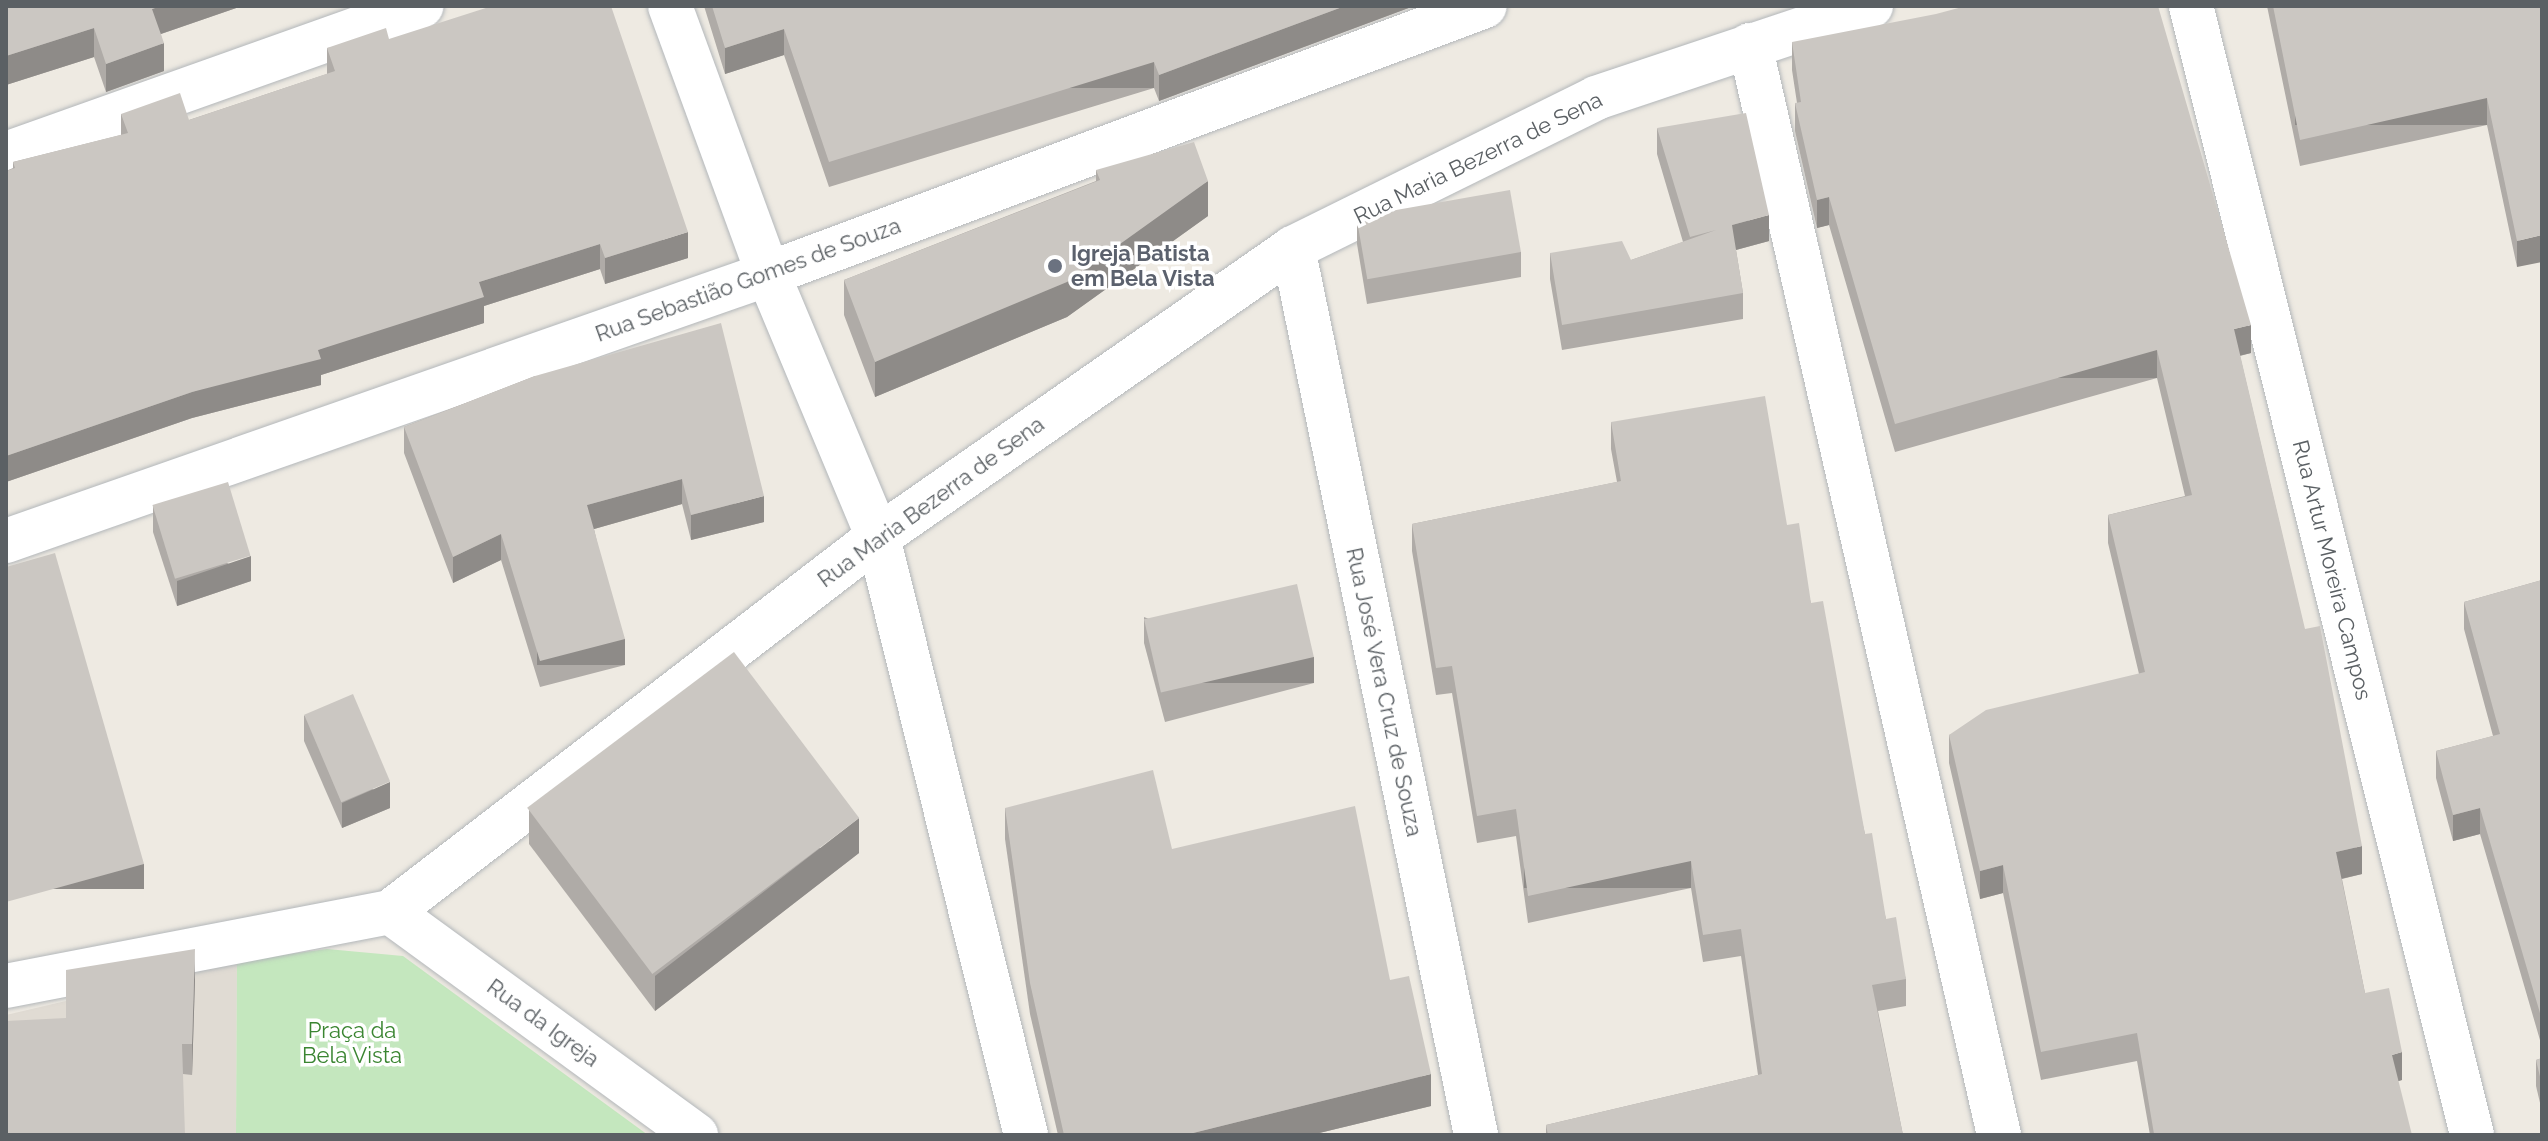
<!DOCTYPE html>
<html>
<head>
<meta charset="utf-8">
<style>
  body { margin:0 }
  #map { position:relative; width:2548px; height:1141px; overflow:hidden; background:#eeeae2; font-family:Raleway,sans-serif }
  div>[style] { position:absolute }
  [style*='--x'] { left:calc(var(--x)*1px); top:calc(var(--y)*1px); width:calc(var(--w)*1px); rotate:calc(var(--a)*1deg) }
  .education>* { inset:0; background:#e0dbd3 }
  .green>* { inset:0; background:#c4e7be }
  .roads { filter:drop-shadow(0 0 2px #b3b7ba) drop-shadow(0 0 2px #b3b7ba) }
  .minor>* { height:44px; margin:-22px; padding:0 22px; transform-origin:22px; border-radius:22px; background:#fff }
  .wall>* { inset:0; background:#afaba7 }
  .shaded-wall>* { inset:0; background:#8e8b88; transform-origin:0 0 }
  .building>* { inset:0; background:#cbc7c2; transform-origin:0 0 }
  .dots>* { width:22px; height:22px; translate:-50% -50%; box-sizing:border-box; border:4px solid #fff; border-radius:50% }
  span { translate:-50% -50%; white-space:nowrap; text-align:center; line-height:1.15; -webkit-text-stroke:7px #fff; paint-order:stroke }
  .street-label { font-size:22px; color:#5b6064 }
  .worship-label { font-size:22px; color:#5b616d; font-weight:700 }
  .left { translate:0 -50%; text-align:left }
  .park-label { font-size:22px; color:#3a8531 }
  .frame { position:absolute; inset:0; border:8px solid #5b6064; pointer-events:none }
</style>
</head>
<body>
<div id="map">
  <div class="education">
    <i style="clip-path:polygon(237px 961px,236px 1135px,6px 1135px,6px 1015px)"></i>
  </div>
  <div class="green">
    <i style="clip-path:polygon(327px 949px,403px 956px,648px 1135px,236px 1135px,237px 961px)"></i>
  </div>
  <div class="roads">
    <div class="minor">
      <i style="--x:670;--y:6;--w:285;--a:69.9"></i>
      <i style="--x:768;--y:274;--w:285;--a:67.3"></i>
      <i style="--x:878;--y:537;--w:616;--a:76.1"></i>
      <i style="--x:2191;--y:6;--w:1163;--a:76.02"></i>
      <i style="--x:1750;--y:45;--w:1118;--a:77.13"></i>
      <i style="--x:6;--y:154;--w:441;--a:-19.6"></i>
      <i style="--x:1293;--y:248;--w:906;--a:78.34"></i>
      <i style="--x:6;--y:541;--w:807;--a:-19.31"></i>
      <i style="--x:768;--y:274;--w:765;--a:-20.49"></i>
      <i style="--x:390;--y:912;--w:379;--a:36.1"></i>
      <i style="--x:6;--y:986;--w:391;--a:-10.9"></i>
      <i style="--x:390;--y:912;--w:615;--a:-37.54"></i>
      <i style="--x:878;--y:537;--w:506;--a:-34.85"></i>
      <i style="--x:1293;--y:248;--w:338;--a:-26.3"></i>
      <i style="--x:1596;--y:98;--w:290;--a:-18.5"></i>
    </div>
  </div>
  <div class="wall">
    <i style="clip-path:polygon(6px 6px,242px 6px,161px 34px,164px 71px,106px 92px,94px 57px,6px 85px)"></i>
    <i style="clip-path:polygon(704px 6px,1414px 6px,1159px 101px,1154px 88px,829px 187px,784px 55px,725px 74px)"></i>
    <i style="clip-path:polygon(2267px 6px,2542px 6px,2517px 267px,2487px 125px,2300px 166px)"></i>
    <i style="clip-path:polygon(389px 39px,688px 258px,605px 284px,600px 269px,484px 306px,484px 323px,321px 375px,321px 385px,192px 418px,6px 482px,6px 171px,13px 168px,13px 162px,121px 135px,121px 114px,189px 120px,327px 74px,327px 48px)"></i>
    <i style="clip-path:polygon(1792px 42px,2251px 353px,2240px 356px,2362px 874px,2342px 879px,2365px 993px,2402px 1080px,2150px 1135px,2137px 1061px,2041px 1080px,2003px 893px,1980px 899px,1949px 763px,1949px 735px,2139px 674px,2108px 543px,2108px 515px,2185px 496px,2157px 378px,1895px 452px,1829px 225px,1817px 228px,1795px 131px,1795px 103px,1797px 103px,1792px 70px)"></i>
    <i style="clip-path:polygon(1657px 128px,1769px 241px,1736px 250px,1743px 293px,1743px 319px,1562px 350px,1550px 279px,1550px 253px,1631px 260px,1683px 242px,1657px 154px)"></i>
    <i style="clip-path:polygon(1096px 170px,1208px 216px,1067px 317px,875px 397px,844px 315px,844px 280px,1096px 181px)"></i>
    <i style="clip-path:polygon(1357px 218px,1521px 252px,1521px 277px,1367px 304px,1357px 244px)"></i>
    <i style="clip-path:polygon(535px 376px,764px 522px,691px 540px,682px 504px,594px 529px,625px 665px,540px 687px,501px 560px,453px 583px,404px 453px,404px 427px)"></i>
    <i style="clip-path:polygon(1611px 422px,1787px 525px,1811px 603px,1865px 834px,1886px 919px,1906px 979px,1906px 1006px,1878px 1011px,1903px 1135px,1546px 1135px,1546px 1125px,1758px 1075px,1741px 956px,1703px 962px,1691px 888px,1528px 923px,1516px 836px,1477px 843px,1452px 693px,1436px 695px,1412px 551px,1412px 524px,1617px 482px,1611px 449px)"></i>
    <i style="clip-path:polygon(153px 506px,251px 581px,177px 606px,153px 532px)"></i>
    <i style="clip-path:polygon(2542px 580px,2542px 1047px,2480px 834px,2453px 841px,2436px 778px,2436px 751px,2493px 736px,2464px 629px,2464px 602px)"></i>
    <i style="clip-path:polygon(1144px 617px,1314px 683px,1165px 722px,1144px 643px)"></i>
    <i style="clip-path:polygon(304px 715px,390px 808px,342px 828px,304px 741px)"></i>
    <i style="clip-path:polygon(1005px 808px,1172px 849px,1390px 980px,1431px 1106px,1311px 1135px,1058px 1135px,1030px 1014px,1005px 839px)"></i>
    <i style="clip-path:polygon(529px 810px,859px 853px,655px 1011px,529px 844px)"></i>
    <i style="clip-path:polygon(195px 979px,192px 1075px,183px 1074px,66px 1018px)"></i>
    <i style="clip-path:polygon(2542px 1058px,2542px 1111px,2536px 1086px,2536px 1060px)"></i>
  </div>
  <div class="shaded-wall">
    <i style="clip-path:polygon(161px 6px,242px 6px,152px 37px,152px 9px)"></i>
    <i style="clip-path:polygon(1345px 6px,1414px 6px,1159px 101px,1159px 75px)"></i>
    <i style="clip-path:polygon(94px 28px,94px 57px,6px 85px,6px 56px)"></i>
    <i style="clip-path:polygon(784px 29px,784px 55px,725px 74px,725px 48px)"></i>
    <i style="clip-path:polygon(164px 43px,164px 71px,106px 92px,106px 64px)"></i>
    <i style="left:1154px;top:62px;width:26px;height:340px;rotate:90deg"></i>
    <i style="left:2487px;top:98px;width:27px;height:192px;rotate:90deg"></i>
    <i style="clip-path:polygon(1208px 181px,1208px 216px,1067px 317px,875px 397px,875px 362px)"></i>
    <i style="clip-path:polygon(1829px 197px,1829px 225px,1817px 228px,1817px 200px)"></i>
    <i style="clip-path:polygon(1769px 215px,1769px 241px,1732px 251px,1732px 225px)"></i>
    <i style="clip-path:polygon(688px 232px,688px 258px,605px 284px,605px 258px)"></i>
    <i style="clip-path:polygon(2542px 235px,2542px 262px,2517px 267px,2517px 241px)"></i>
    <i style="clip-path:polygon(600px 244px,600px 269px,484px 306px,484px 323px,321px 375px,321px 385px,192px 418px,6px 482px,6px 456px,192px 392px,318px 350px,479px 282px)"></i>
    <i style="clip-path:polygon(2251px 325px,2251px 353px,2234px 357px,2234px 329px)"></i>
    <i style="left:2157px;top:350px;width:28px;height:272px;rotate:90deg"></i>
    <i style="clip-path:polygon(682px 479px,682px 504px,587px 531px,587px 505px)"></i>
    <i style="clip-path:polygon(764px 496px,764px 522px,691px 540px,691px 515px)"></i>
    <i style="clip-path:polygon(501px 534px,501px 560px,453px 583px,453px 557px)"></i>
    <i style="clip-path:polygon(251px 556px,251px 581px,177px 606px,177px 581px)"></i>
    <i style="left:625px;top:639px;width:26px;height:88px;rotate:90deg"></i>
    <i style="left:1314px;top:657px;width:26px;height:154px;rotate:90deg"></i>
    <i style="clip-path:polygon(390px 782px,390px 808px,342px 828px,342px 803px)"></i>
    <i style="clip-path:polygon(2480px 808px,2480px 834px,2453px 841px,2453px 815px)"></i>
    <i style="clip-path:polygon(859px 818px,859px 853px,655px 1011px,655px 976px)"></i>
    <i style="clip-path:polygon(2362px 846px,2362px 874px,2336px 880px,2336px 852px)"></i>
    <i style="left:1691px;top:861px;width:27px;height:167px;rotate:90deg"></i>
    <i style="left:144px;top:864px;width:25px;height:143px;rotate:90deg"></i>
    <i style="clip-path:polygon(2003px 865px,2003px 893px,1980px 899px,1980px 871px)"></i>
    <i style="clip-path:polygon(195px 949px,195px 979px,192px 1075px,192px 1044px)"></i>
    <i style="clip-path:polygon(2402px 1052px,2402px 1080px,2392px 1083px,2392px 1055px)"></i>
    <i style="clip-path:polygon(1431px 1074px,1431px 1106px,1311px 1135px,1185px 1135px)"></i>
  </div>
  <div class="building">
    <i style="clip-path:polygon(6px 6px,161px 6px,152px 9px,164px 43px,106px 64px,94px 28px,6px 56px)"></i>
    <i style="clip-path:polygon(492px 6px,611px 6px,688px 232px,605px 258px,600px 244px,479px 282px,484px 297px,318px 350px,321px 359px,192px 392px,6px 456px,6px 171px,15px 168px,13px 162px,128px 133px,121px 114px,180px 93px,189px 120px,335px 71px,327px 48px,386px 28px,389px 39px)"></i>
    <i style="clip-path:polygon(712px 6px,1345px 6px,1159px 75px,1154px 62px,829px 162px,784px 29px,725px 48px)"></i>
    <i style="clip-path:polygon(1966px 6px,2158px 6px,2251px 325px,2234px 329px,2305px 629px,2320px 626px,2362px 846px,2336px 852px,2365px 993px,2389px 988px,2402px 1052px,2392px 1055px,2412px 1135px,2150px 1135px,2154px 1134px,2137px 1033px,2041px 1052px,2003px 865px,1980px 871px,1949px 735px,1986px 710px,2145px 672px,2108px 515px,2192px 495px,2157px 350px,1895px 424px,1829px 197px,1817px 200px,1795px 103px,1801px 102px,1792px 42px,1936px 14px)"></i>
    <i style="clip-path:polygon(2273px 6px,2542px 6px,2542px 235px,2517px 241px,2487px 98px,2300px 140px)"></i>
    <i style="clip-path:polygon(1746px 113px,1769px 215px,1732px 225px,1743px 293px,1562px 325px,1550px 253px,1622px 241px,1631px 260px,1716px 230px,1690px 237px,1657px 128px)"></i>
    <i style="clip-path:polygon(1194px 142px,1208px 181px,1067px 282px,875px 362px,844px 280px,1100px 180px,1096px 170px)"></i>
    <i style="left:1510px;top:190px;width:63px;height:156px;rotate:80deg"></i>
    <i style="clip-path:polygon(721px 323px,764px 496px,691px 515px,682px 479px,587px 505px,625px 639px,540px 661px,501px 534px,453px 557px,404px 427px,535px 376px)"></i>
    <i style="clip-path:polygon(1765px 396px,1787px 525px,1799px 523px,1811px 603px,1823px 601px,1865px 834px,1872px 833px,1886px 919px,1896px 917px,1906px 979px,1872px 985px,1903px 1135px,1548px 1135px,1546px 1125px,1762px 1074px,1741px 929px,1703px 935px,1691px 861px,1528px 896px,1516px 809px,1477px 816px,1452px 666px,1436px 668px,1412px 524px,1621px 481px,1611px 422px)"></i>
    <i style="left:228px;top:482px;width:77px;height:79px;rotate:73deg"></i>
    <i style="clip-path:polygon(55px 553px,144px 864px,6px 902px,6px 567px)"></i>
    <i style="clip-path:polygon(2542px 580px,2542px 1020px,2480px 808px,2453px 815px,2436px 751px,2500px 734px,2464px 602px)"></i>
    <i style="left:1297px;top:584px;width:75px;height:157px;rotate:77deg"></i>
    <i style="left:734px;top:652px;width:208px;height:259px;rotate:53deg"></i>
    <i style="left:353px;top:694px;width:95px;height:53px;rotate:67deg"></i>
    <i style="clip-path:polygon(1153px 770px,1172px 849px,1355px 806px,1390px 980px,1409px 976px,1431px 1074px,1185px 1135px,1064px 1135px,1030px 983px,1005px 808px)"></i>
    <i style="clip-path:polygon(195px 949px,192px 1044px,182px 1044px,185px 1135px,6px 1135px,6px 1021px,66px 1018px,66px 970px)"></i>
    <i style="clip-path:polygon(2542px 1058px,2542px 1085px,2536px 1060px)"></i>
  </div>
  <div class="dots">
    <i style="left:1055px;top:266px;background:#6b7280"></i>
  </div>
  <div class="street-label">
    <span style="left:1478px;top:158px;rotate:-26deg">Rua Maria Bezerra de Sena</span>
    <span style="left:748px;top:280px;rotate:-20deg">Rua Sebastião Gomes de Souza</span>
    <span style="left:931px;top:502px;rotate:-36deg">Rua Maria Bezerra de Sena</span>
    <span style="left:2332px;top:570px;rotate:76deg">Rua Artur Moreira Campos</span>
    <span style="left:1384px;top:692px;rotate:78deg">Rua José Vera Cruz de Souza</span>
    <span style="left:543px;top:1023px;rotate:36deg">Rua da Igreja</span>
  </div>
  <div class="worship-label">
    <span class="left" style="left:1071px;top:266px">Igreja Batista<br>em Bela Vista</span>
  </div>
  <div class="park-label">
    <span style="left:352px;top:1043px">Praça da<br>Bela Vista</span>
  </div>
  <div class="frame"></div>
</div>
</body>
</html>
